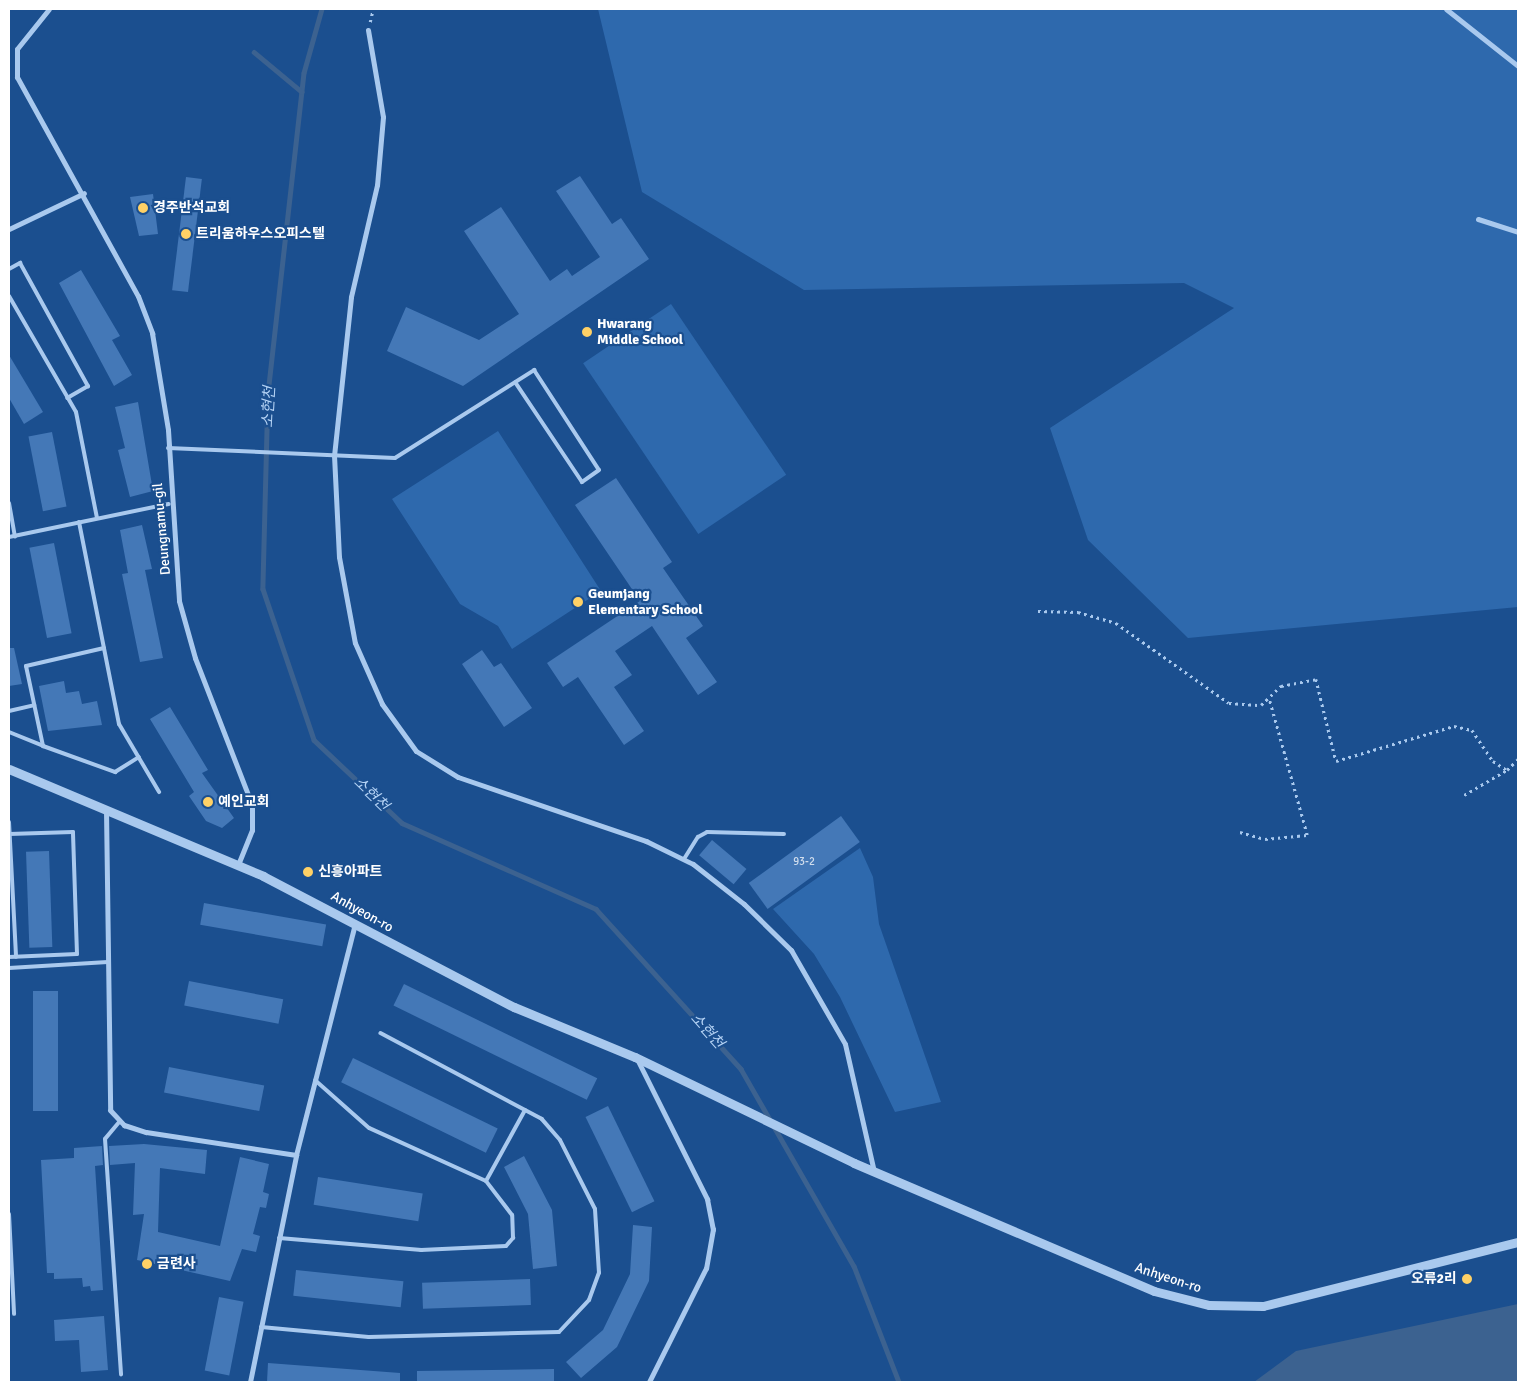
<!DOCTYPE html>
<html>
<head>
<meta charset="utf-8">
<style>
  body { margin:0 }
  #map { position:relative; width:1527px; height:1391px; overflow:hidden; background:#1b4f8f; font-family:Signika,"Noto Sans KR",sans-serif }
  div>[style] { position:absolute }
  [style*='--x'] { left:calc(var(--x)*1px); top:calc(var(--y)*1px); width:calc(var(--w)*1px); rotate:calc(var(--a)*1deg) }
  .green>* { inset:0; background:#2e69ad; transform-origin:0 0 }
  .water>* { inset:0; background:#3c6290 }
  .stream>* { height:4.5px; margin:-2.25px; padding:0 2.25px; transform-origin:2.25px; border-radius:2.25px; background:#3c6290 }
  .building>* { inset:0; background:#4478b7; transform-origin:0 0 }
  .path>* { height:2.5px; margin-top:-1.25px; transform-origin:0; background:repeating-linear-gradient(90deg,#a9c9ee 0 2.5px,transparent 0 6.5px) }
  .service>* { height:4px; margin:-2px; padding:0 2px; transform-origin:2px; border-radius:2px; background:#a9c9ee }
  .minor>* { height:5px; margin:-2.5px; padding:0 2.5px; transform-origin:2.5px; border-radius:2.5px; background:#a9c9ee }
  .tertiary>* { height:9px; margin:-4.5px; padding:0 4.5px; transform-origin:4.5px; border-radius:4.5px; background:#a9c9ee }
  .dots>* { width:14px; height:14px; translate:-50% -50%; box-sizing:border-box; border:2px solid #1b4f8f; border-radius:50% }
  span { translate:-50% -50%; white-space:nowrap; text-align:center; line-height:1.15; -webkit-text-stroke:4.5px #1b4f8f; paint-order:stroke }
  .number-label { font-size:11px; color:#d0dded }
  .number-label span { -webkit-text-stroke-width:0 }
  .poi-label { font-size:14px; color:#fff; font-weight:700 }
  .left { translate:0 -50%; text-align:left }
  .right { translate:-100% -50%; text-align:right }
  .street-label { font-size:14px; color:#fff }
  .water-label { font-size:15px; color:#b5d3f5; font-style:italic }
  .frame { position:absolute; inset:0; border:10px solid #fff; pointer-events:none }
</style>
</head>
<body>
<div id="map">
  <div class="green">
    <i style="clip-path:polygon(598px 9px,1518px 9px,1518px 607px,1188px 638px,1088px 540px,1050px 428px,1234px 308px,1184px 283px,804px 290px,642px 192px)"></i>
    <i style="left:671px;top:304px;width:206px;height:106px;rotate:56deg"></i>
    <i style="clip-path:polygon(498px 431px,601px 591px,512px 649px,498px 626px,460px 604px,392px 499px)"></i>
    <i style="clip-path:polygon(860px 848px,873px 877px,879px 924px,941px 1102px,895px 1112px,840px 997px,814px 954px,773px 909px)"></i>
  </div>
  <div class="water">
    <i style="clip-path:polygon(1518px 1304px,1518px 1382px,1254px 1382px,1296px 1351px)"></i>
  </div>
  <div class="stream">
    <i style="--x:322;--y:9;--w:66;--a:105.7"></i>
    <i style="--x:304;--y:73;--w:321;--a:96.4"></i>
    <i style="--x:268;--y:392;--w:197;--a:91.5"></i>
    <i style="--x:263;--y:589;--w:159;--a:71.3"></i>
    <i style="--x:314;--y:740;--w:121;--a:43.3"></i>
    <i style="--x:402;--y:823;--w:212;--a:23.9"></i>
    <i style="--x:596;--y:909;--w:216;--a:47.8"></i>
    <i style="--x:741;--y:1069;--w:227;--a:60.2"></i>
    <i style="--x:854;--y:1266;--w:124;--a:68.8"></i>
    <i style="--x:254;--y:52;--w:62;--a:39.8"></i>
  </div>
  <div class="building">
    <i style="clip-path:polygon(580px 176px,612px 224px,621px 218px,649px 259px,463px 386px,387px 351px,406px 307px,479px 340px,519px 314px,464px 231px,501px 207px,550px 281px,567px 269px,572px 276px,600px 257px,556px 191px)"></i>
    <i style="left:186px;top:177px;width:16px;height:114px;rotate:7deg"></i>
    <i style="clip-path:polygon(153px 194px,158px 234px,139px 236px,130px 197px)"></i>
    <i style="clip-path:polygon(81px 270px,120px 336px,112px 340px,132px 375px,114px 386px,59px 283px)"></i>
    <i style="clip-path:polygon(9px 355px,43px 412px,24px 424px,9px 398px)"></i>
    <i style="clip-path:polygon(138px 402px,153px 491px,130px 497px,118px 450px,125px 448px,115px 407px)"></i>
    <i style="left:52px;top:432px;width:76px;height:24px;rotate:79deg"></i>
    <i style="clip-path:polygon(616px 478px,672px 562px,663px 568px,703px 626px,686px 638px,717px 682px,698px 695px,652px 626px,615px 651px,632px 675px,614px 687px,644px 731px,624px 745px,578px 677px,563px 687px,547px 663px,640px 601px,575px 505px)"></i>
    <i style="clip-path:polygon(142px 525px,152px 569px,145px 570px,163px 658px,140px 662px,122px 574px,128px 573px,120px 530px)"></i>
    <i style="left:54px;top:543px;width:92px;height:25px;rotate:79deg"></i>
    <i style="clip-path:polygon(9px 648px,14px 648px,22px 684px,9px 686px)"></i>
    <i style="clip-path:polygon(482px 650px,494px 667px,501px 663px,532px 708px,504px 727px,462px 664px)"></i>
    <i style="clip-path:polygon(64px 681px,66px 693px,79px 691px,82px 704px,97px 701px,102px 725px,48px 731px,39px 686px)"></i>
    <i style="clip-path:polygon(170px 707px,208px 770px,202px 773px,234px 818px,222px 828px,206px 821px,189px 796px,194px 792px,150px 719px)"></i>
    <i style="left:841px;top:816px;width:32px;height:114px;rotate:54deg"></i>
    <i style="left:712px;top:840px;width:45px;height:20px;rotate:40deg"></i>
    <i style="left:49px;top:851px;width:96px;height:23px;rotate:88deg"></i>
    <i style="left:204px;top:903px;width:124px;height:22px;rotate:10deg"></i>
    <i style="left:189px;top:981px;width:96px;height:25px;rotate:11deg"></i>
    <i style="left:404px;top:984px;width:215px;height:24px;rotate:26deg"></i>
    <i style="left:33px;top:991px;width:25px;height:120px"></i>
    <i style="left:353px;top:1058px;width:161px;height:27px;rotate:26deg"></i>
    <i style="left:169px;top:1067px;width:97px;height:26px;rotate:11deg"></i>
    <i style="left:608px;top:1106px;width:106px;height:25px;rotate:64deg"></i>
    <i style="clip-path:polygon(144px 1144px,207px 1150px,205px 1174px,160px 1168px,158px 1232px,220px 1246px,240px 1157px,269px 1164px,263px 1192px,269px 1194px,266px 1208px,260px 1207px,253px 1234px,260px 1236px,256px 1252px,242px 1249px,230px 1281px,137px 1260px,144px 1214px,133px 1215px,135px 1163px,110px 1165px,109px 1146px)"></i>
    <i style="clip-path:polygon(102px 1146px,103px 1165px,95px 1166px,103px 1290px,91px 1291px,90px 1286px,83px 1287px,82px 1278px,54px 1279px,54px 1273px,47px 1273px,41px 1160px,74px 1158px,74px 1148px)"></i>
    <i style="clip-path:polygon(524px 1156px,552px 1210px,557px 1266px,533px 1269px,528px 1214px,504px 1167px)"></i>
    <i style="left:318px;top:1177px;width:106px;height:28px;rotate:9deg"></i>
    <i style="clip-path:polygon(633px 1225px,652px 1227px,649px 1281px,617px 1347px,581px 1378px,566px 1362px,603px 1330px,630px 1274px)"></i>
    <i style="left:296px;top:1270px;width:108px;height:26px;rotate:6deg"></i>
    <i style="left:530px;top:1279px;width:26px;height:108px;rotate:88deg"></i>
    <i style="left:219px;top:1297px;width:25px;height:75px;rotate:11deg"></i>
    <i style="clip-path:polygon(104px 1316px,108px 1370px,81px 1372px,79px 1340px,55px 1341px,54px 1320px)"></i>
    <i style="clip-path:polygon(268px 1363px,400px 1373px,400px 1382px,267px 1382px)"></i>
    <i style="clip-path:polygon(554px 1369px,554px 1382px,417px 1382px,417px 1371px)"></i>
  </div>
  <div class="path">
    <i style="--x:370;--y:22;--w:13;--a:-77"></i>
    <i style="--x:1038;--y:611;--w:40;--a:1.4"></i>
    <i style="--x:1078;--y:612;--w:40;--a:16"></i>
    <i style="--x:1116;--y:623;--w:138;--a:35.3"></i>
    <i style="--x:1229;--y:703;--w:32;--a:4"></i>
    <i style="--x:1261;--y:705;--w:28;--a:-44"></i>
    <i style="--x:1281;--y:686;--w:36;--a:-11"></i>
    <i style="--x:1316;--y:679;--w:84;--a:76.3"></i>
    <i style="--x:1336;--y:761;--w:123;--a:-16.5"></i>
    <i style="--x:1454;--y:726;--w:18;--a:13"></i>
    <i style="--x:1472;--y:730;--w:37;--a:56"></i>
    <i style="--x:1493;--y:761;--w:17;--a:33"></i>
    <i style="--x:1507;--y:770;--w:16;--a:-45"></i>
    <i style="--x:1464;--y:795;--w:50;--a:-30.2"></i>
    <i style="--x:1240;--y:832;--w:26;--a:16"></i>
    <i style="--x:1265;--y:839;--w:42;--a:-5.4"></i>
    <i style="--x:1307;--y:835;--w:141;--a:-105.6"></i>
  </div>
  <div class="service">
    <i style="--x:9;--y:269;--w:13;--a:-29"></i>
    <i style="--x:20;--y:263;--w:141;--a:61.1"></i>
    <i style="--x:88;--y:386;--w:24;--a:150"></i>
    <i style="--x:9;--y:296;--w:134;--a:60"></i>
    <i style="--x:76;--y:412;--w:108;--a:78.8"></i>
    <i style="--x:168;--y:448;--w:227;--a:2.5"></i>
    <i style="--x:395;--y:458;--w:165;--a:-32.3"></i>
    <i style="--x:534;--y:370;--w:119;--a:57"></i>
    <i style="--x:599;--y:470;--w:21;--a:145"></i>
    <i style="--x:582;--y:482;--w:120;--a:-123.8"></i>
    <i style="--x:9;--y:503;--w:34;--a:80"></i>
    <i style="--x:79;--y:522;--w:206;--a:78.8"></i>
    <i style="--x:119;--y:724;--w:79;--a:59.5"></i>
    <i style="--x:9;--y:537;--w:163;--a:-11.7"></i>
    <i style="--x:104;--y:648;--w:80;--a:167"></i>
    <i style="--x:26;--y:666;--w:82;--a:78"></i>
    <i style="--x:43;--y:746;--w:77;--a:19.9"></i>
    <i style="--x:115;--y:772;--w:28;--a:-32"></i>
    <i style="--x:9;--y:711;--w:26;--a:-13"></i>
    <i style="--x:9;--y:732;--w:37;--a:22"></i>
    <i style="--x:9;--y:822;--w:135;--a:87"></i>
    <i style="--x:684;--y:859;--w:26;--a:-58"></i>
    <i style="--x:698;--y:837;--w:10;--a:-29"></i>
    <i style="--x:707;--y:832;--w:77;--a:1.5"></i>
    <i style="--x:9;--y:957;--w:68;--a:-2.5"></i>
    <i style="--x:77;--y:954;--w:122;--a:-91.9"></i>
    <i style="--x:73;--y:832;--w:64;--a:178.2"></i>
    <i style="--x:9;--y:968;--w:99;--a:-3.5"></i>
    <i style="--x:120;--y:1121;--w:23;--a:130"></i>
    <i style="--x:105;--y:1139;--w:236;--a:86.1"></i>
    <i style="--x:486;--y:1181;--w:81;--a:-61.2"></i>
    <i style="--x:9;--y:1214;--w:100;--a:87.1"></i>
    <i style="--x:279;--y:1238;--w:143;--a:4.8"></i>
    <i style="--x:421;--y:1250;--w:85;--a:-2.7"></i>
    <i style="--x:506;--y:1246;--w:11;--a:-49"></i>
    <i style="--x:513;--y:1238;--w:23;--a:-92"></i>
    <i style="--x:512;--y:1215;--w:43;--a:-127.4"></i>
    <i style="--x:486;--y:1181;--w:128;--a:-155.6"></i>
    <i style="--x:369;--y:1128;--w:72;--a:-138.4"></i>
    <i style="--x:261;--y:1327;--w:108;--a:5.3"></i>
    <i style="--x:369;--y:1337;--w:190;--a:-1.5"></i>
    <i style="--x:559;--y:1332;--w:44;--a:-46.8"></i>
    <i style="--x:589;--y:1300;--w:29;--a:-70"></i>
    <i style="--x:599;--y:1273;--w:64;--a:-93.6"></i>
    <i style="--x:595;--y:1209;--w:77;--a:-116.9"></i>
    <i style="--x:560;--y:1140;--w:28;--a:-131"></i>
    <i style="--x:542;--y:1119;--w:183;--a:-152"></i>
  </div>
  <div class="minor">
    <i style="--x:49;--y:9;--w:51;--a:128.7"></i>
    <i style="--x:17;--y:49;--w:28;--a:90"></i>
    <i style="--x:17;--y:77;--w:250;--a:61.1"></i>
    <i style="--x:138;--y:296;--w:40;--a:69"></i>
    <i style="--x:152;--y:333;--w:98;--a:80.6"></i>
    <i style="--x:168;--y:430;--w:171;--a:86.3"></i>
    <i style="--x:179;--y:601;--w:59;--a:74.3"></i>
    <i style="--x:195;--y:658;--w:158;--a:68.8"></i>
    <i style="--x:252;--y:805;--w:25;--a:90"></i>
    <i style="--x:252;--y:830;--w:38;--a:112"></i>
    <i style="--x:1446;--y:9;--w:92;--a:38.4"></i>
    <i style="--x:368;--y:30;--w:88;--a:80.2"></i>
    <i style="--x:383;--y:117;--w:68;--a:95"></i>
    <i style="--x:377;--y:185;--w:115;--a:103.1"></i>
    <i style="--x:351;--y:297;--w:159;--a:96.1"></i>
    <i style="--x:334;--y:455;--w:102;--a:87.2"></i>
    <i style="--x:339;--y:557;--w:87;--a:79.5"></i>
    <i style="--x:355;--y:643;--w:67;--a:66.1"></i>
    <i style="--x:382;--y:704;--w:58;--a:54.1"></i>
    <i style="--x:416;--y:751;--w:49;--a:31.8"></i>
    <i style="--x:458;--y:777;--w:199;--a:18.8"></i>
    <i style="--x:646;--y:841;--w:52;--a:26.1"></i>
    <i style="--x:693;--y:864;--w:65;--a:38.1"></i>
    <i style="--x:744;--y:904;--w:66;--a:44.4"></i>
    <i style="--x:791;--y:950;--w:108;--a:60.1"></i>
    <i style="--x:845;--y:1044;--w:131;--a:77.2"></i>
    <i style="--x:1478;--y:219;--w:42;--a:18"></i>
    <i style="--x:9;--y:229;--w:83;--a:-25.6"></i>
    <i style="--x:106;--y:810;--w:300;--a:89.2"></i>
    <i style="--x:110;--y:1110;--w:21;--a:47"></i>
    <i style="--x:124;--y:1125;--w:23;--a:18"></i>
    <i style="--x:146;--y:1132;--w:152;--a:8.7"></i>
    <i style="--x:637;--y:1059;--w:157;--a:63.4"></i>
    <i style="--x:707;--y:1199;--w:31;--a:79"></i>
    <i style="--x:713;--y:1229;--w:40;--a:100"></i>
    <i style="--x:706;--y:1268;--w:127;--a:116.6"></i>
    <i style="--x:250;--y:1382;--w:232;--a:-78.5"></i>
    <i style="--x:296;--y:1155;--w:238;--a:-75.7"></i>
  </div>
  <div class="tertiary">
    <i style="--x:9;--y:769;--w:276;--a:22.8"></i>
    <i style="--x:263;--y:876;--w:283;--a:27.6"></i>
    <i style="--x:514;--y:1007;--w:131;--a:22.5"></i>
    <i style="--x:635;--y:1057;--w:243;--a:25.8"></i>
    <i style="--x:854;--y:1163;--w:326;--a:23.1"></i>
    <i style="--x:1154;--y:1291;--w:57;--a:14.3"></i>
    <i style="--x:1209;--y:1305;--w:54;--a:1.1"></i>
    <i style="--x:1263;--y:1306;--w:263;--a:-14.1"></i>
  </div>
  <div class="dots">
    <i style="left:143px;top:208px;background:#ffd166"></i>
    <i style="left:186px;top:234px;background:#ffd166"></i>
    <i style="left:587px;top:332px;background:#ffd166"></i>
    <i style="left:578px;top:602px;background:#ffd166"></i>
    <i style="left:208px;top:802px;background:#ffd166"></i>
    <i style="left:308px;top:872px;background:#ffd166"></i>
    <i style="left:147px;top:1264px;background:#ffd166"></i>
    <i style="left:1467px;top:1279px;background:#ffd166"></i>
  </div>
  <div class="number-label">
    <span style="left:804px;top:862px">93-2</span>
  </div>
  <div class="poi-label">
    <span class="left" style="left:153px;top:208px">경주반석교회</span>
    <span class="left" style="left:196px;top:234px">트리움하우스오피스텔</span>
    <span class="left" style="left:597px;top:332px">Hwarang<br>Middle School</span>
    <span class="left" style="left:588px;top:602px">Geumjang<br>Elementary School</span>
    <span class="left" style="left:218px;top:802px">예인교회</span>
    <span class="left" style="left:318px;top:872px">신흥아파트</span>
    <span class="left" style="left:157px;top:1264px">금련사</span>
    <span class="right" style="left:1457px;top:1279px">오류2리</span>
  </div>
  <div class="street-label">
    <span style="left:162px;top:529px;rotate:-95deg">Deungnamu-gil</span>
    <span style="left:362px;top:912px;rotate:29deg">Anhyeon-ro</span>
    <span style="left:1168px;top:1278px;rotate:18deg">Anhyeon-ro</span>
  </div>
  <div class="water-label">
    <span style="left:269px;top:407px;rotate:-87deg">소현천</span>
    <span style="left:371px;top:794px;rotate:44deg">소현천</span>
    <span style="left:707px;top:1031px;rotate:48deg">소현천</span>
  </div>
  <div class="frame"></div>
</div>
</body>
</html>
